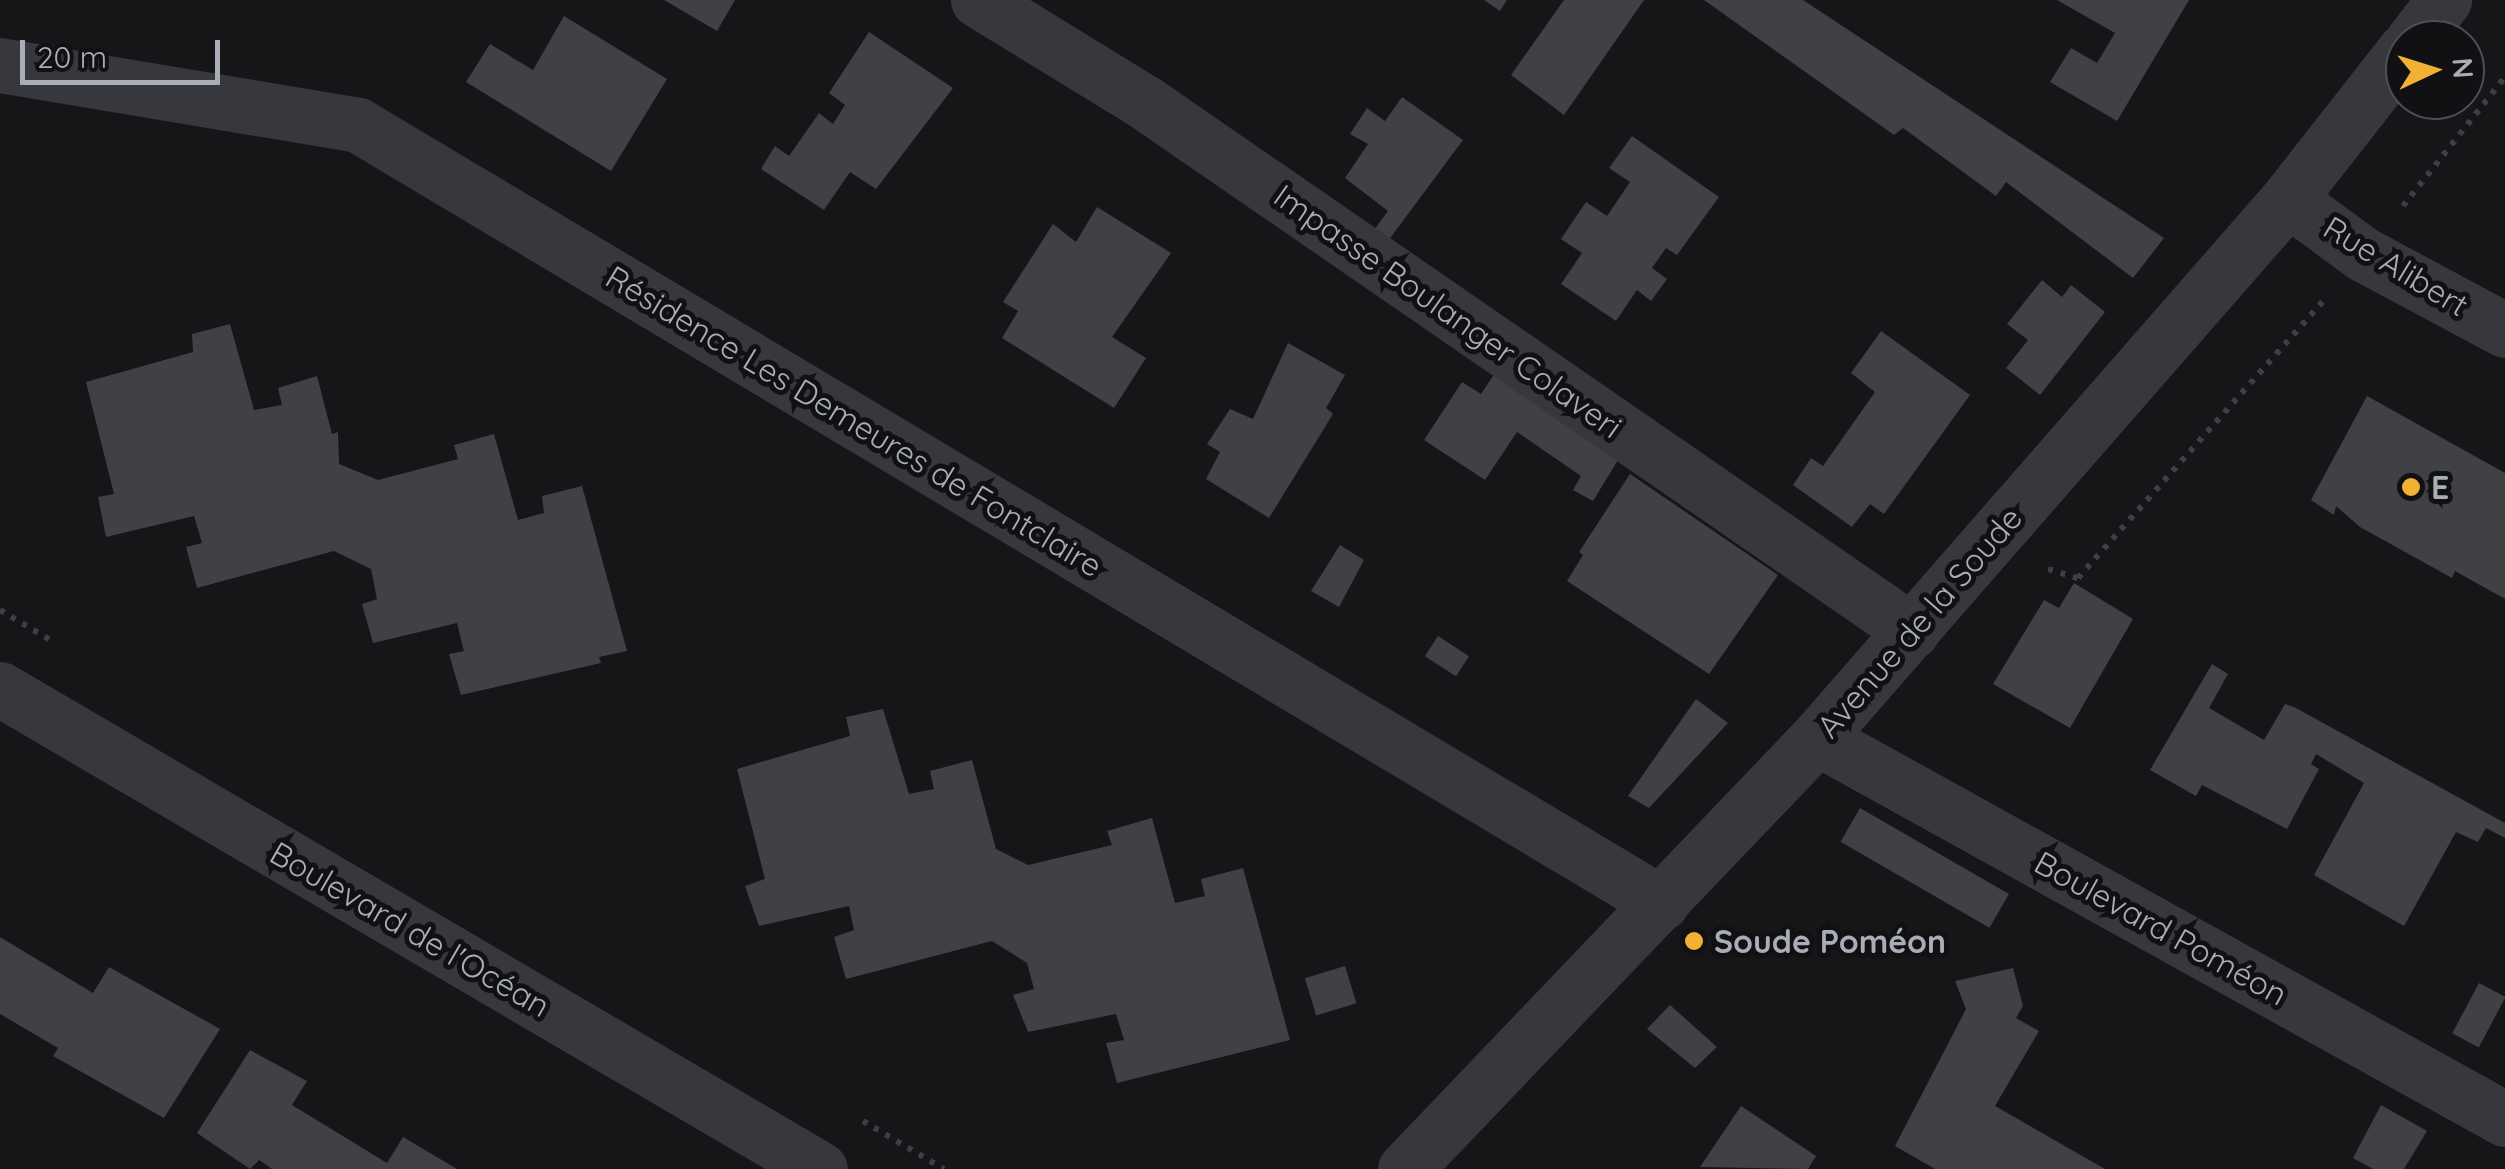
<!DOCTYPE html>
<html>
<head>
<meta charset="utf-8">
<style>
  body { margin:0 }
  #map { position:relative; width:2505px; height:1169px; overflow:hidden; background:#161618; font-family:Quicksand,sans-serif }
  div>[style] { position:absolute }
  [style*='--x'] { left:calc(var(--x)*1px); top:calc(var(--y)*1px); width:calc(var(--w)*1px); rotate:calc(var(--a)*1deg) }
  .building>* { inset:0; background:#404145; transform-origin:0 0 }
  .path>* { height:6px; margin-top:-3px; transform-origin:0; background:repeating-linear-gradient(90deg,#3d3f44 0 5px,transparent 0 13px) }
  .minor>* { height:55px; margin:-27.5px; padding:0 27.5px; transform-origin:27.5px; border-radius:27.5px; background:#37383d }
  .dots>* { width:28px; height:28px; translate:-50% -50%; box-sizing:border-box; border:5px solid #111113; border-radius:50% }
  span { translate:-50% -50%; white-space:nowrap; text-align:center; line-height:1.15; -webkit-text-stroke:10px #111113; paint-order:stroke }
  .street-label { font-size:32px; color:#a8adb8 }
  .poi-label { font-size:32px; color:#a8adb8; font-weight:700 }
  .left { translate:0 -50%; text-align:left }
  .north { position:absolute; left:2385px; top:20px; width:100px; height:100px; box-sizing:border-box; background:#111113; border:2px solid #4d4f55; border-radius:50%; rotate:86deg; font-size:28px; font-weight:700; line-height:40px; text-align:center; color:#a8adb8 }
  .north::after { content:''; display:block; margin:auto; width:35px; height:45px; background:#f2b134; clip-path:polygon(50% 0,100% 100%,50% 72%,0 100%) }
  .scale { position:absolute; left:20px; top:40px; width:200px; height:45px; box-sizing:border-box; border:5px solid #a8adb8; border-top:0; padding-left:12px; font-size:30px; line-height:35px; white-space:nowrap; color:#a8adb8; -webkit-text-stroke:8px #111113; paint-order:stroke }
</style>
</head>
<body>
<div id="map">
  <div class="building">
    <i style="clip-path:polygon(664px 0,735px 0,717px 31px)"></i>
    <i style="clip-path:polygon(1484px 0,1507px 0,1500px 11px)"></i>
    <i style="clip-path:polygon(1564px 0,1644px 0,1564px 115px,1511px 75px)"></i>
    <i style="clip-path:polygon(1704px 0,1803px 0,2164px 238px,2133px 278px,2006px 182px,1996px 196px,1903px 128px,1894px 135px)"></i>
    <i style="clip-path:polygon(2057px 0,2189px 0,2117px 121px,2050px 82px,2071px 48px,2097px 63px,2115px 33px)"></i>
    <i style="clip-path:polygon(564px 16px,667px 79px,611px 171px,466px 82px,490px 44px,533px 70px)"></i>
    <i style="clip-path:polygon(869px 32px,953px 88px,876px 189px,850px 172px,824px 210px,761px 169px,775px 146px,789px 156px,819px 113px,833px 124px,845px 105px,829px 93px)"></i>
    <i style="clip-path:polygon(1402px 97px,1463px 140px,1388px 241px,1374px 230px,1388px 211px,1345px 178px,1368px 144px,1350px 134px,1367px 108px,1385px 121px)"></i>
    <i style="clip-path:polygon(1632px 136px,1719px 197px,1677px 255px,1666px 248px,1652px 268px,1667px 279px,1651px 301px,1637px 290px,1616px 321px,1561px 284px,1582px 253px,1561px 239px,1586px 202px,1607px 216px,1630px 182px,1609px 168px)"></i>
    <i style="clip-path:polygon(1097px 207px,1171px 253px,1112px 337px,1146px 358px,1114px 408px,1002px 338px,1018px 311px,1003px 302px,1053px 224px,1076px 242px)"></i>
    <i style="clip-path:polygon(2042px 280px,2062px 297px,2071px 285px,2105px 312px,2040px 395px,2006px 368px,2028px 340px,2007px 324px)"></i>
    <i style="clip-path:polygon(230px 324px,254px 410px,282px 405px,278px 388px,317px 376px,332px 434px,338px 432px,339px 464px,378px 480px,458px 459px,454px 445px,494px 434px,518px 520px,544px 513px,542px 496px,582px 486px,627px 651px,599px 657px,601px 663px,461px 695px,449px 654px,464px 651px,457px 623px,373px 643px,362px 604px,377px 599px,371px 569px,334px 551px,197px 588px,186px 547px,202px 543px,194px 516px,106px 537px,98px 497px,114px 494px,86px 382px,193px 352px,192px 334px)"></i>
    <i style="clip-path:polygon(1881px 331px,1970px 395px,1884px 514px,1870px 504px,1852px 527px,1793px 485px,1811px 458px,1823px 466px,1875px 392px,1851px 373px)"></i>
    <i style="clip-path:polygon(1288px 343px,1345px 375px,1326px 408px,1333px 414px,1269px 518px,1206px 479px,1220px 452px,1207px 444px,1230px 409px,1253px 419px)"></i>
    <i style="clip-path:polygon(1503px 361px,1629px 442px,1593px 501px,1573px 490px,1581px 476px,1517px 432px,1485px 480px,1424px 440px,1462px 382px,1481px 394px)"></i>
    <i style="clip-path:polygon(2367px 396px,2505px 473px,2505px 599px,2455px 571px,2452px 578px,2360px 527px,2336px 506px,2334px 515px,2311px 500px)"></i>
    <i style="clip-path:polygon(1630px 474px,1778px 575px,1709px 674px,1567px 581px,1583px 555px,1579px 552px)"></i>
    <i style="clip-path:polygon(1340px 545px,1364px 560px,1339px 607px,1311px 591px)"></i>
    <i style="clip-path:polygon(2074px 583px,2133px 619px,2070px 728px,1993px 684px,2044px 600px,2059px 608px)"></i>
    <i style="left:1438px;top:636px;width:37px;height:24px;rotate:33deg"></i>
    <i style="clip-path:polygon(2212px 664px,2228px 674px,2209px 708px,2264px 740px,2285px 704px,2296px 708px,2505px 823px,2505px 838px,2486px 828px,2478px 842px,2456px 832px,2404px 926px,2314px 875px,2364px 783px,2316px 754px,2311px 764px,2319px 769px,2287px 829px,2202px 785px,2196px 796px,2150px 770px)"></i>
    <i style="clip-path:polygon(1696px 699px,1728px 723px,1649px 808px,1628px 796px)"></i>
    <i style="clip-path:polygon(883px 709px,909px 794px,934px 789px,930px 771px,972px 760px,996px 849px,1028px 865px,1112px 845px,1107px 831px,1152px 818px,1175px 903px,1205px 896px,1201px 879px,1243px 868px,1290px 1040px,1117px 1083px,1106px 1043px,1124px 1040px,1116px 1014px,1028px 1032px,1013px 995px,1034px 989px,1027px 963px,992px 941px,846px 979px,834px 937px,854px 930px,849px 906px,759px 926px,745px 886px,765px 879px,737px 769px,850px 736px,846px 717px)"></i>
    <i style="left:1860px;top:808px;width:172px;height:39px;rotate:30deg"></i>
    <i style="clip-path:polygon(0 937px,93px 993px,109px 967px,220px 1029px,164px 1118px,53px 1056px,58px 1048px,0 1014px)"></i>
    <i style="left:1345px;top:966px;width:39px;height:42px;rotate:73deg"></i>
    <i style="clip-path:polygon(2013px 968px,2023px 1006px,2016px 1018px,2039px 1031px,1995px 1106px,2105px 1169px,1935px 1169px,1895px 1146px,1966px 1009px,1955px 981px)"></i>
    <i style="left:2479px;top:983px;width:30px;height:57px;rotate:28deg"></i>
    <i style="clip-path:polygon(1670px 1005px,1717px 1047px,1695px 1068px,1647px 1029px)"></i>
    <i style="clip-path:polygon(250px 1050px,307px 1081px,292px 1105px,387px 1163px,403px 1137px,457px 1169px,272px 1169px,259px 1160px,250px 1169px,197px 1133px)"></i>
    <i style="clip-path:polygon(2381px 1105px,2427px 1131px,2404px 1169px,2373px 1169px,2353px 1158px)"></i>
    <i style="clip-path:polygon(1741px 1106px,1816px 1156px,1808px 1169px,1700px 1167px)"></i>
  </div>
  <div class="path">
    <i style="--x:2403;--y:206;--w:164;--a:-51.7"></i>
    <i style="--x:2048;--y:569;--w:31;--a:17"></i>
    <i style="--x:2078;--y:578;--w:371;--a:-48.5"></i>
    <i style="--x:0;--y:610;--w:61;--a:30.8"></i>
    <i style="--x:863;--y:1121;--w:94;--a:30.7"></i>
  </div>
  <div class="minor">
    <i style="--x:978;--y:0;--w:193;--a:31.5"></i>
    <i style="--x:1143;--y:101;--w:934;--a:34.57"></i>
    <i style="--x:2413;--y:40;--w:51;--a:-52.2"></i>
    <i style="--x:0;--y:65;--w:363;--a:9.5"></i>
    <i style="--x:358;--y:125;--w:1518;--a:30.84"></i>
    <i style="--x:2288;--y:199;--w:93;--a:36.3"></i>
    <i style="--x:2363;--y:254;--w:161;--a:28.2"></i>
    <i style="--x:0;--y:689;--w:950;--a:30.34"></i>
    <i style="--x:1817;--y:738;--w:786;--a:28.98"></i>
    <i style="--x:1405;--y:1169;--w:596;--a:-46.29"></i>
    <i style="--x:1817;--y:738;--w:716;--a:-48.85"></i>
    <i style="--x:2288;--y:199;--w:189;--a:-51.9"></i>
  </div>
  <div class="dots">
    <i style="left:2411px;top:487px;background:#f2b134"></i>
    <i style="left:1694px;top:941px;background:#f2b134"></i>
  </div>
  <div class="street-label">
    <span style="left:2396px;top:266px;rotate:31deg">Rue Alibert</span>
    <span style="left:1448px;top:311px;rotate:35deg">Impasse Boulanger Colaveri</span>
    <span style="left:854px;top:421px;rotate:31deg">Résidence Les Demeures de Fontclaire</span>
    <span style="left:1919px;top:622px;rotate:-49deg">Avenue de la Soude</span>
    <span style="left:2161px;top:928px;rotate:29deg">Boulevard Poméon</span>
    <span style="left:410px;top:929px;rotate:30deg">Boulevard de l'Océan</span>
  </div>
  <div class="poi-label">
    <span class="left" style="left:2431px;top:487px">E</span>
    <span class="left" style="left:1714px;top:941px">Soude Poméon</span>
  </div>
  <div class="north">N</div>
  <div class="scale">20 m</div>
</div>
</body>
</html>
